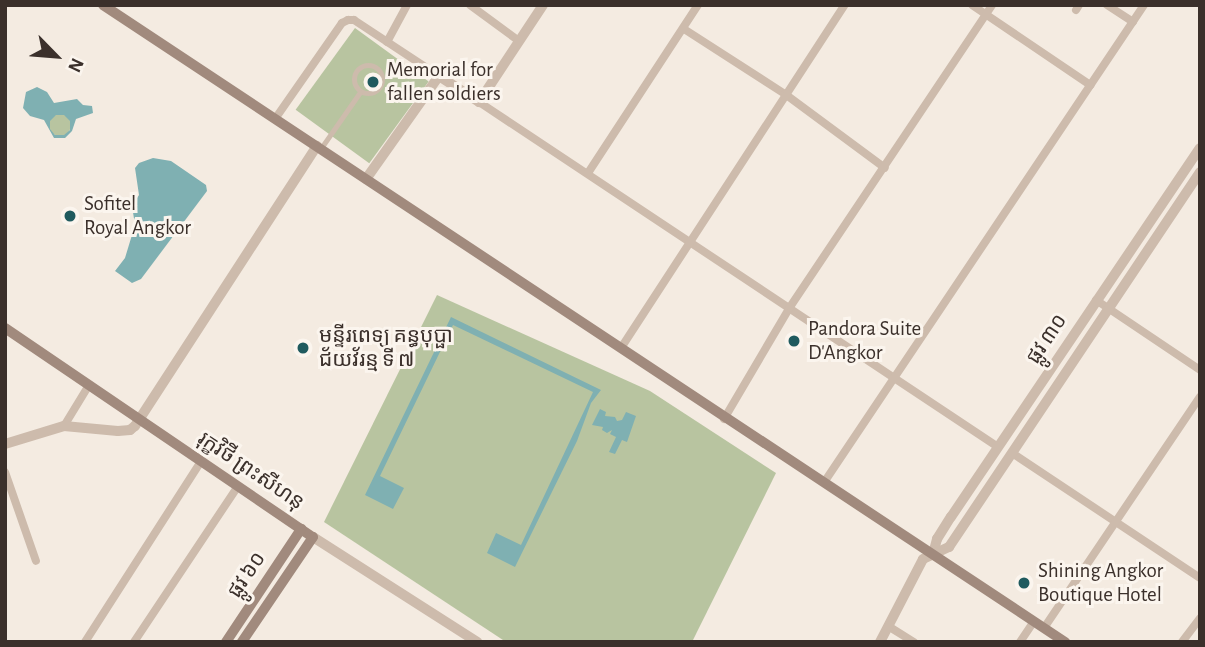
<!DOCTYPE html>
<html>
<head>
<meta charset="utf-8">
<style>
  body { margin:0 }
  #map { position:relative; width:1205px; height:647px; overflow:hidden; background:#f4ebe1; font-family:"Alegreya Sans","Noto Sans Khmer",sans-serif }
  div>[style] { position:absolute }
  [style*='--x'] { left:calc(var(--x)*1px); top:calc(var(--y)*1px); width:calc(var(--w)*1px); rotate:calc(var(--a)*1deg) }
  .green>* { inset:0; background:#b8c4a0; transform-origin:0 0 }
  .round { border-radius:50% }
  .water>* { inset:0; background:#7fb0b2 }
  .pedestrian>* { height:5px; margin:-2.5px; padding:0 2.5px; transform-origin:2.5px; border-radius:2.5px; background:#cdbbac }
  .pedestrian>.ring { margin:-2.5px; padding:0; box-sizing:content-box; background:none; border:5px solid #cdbbac; border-radius:50% }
  .minor>* { height:8px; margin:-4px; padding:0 4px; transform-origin:4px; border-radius:4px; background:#cdbbac }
  .tertiary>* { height:10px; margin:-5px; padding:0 5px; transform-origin:5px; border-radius:5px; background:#cdbbac }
  .secondary>* { height:10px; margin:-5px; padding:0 5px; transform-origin:5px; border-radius:5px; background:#a18a7d }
  .dots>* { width:19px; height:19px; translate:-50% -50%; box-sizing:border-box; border:4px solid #fbf5ee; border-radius:50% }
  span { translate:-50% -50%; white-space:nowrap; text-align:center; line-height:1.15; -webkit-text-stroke:6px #fbf5ee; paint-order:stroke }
  .poi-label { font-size:21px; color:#3b302b }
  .left { translate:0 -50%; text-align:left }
  .street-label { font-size:21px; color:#3b302b }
  .frame { position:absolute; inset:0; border:7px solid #3b302b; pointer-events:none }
  .north { position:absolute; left:21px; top:21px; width:70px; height:70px; -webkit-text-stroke:5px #fbf5ee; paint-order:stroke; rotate:115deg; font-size:19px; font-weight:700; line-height:28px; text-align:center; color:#3b302b }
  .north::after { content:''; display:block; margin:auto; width:24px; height:32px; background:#3b302b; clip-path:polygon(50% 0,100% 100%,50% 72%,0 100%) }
</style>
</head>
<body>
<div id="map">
  <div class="green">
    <i style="left:355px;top:28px;width:91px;height:101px;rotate:36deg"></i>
    <i class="round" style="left:49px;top:114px;width:22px;height:22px"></i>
    <i style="clip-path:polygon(437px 295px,650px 391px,776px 473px,692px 642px,506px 642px,324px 522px)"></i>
  </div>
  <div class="water">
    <i style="clip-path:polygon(evenodd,37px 87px,47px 92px,54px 103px,77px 99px,83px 105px,92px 106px,93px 113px,76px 119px,72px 131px,65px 138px,54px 138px,44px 120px,30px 116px,23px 108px,26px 92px,37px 87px,56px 115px,64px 115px,70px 121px,70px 130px,64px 135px,55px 135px,50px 129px,50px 121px,56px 115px)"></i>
    <i style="clip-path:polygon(153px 158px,171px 161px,206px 185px,207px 191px,141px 279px,132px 283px,115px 271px,125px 258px,135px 225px,132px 206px,139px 195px,135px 168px,139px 163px)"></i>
    <i style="clip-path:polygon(451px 317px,601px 390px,591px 403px,577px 441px,515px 567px,487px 553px,496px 533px,521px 545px,593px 392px,453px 325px,380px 476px,404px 488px,393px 509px,365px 495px)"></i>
    <i style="clip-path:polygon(600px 409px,606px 412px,605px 416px,615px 417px,617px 421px,622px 420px,626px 412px,636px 416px,627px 442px,622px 440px,615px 454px,609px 452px,616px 437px,610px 434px,612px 430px,607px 433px,602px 430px,603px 427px,592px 425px)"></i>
  </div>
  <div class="pedestrian">
    <i class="ring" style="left:354px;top:65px;width:23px;height:23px"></i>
    <i style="--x:321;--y:148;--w:68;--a:-55.1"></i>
  </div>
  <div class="minor">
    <i style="--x:470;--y:5;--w:61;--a:36.3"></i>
    <i style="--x:972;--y:5;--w:143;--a:34.1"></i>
    <i style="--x:1107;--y:5;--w:31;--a:33"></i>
    <i style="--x:1076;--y:10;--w:6;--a:-59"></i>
    <i style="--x:684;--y:29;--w:120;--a:32.8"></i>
    <i style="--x:785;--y:94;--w:124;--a:36.5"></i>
    <i style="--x:387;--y:42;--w:42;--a:-61.6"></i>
    <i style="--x:479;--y:102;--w:623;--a:33.61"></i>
    <i style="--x:275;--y:119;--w:117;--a:-55.1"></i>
    <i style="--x:342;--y:23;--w:7;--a:-27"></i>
    <i style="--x:348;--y:20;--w:6;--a:0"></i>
    <i style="--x:354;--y:20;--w:102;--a:33.4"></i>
    <i style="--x:588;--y:173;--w:201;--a:-56.8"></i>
    <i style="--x:1096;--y:300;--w:125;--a:33.9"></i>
    <i style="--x:621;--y:348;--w:410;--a:-56.9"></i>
    <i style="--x:724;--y:419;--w:130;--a:-59.5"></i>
    <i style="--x:790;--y:307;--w:363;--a:-56.2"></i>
    <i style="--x:64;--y:426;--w:48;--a:-58.6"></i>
    <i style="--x:1012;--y:453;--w:226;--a:33.6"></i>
    <i style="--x:5;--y:472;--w:94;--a:70.8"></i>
    <i style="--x:825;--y:481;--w:573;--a:-56.17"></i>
    <i style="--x:888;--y:626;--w:31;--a:32"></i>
    <i style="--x:1044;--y:628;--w:279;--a:-56"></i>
    <i style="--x:85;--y:642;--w:215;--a:-57.3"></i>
    <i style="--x:134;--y:642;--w:187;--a:-56.3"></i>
    <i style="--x:1020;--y:642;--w:25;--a:-56"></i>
    <i style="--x:1182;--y:642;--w:30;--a:-53"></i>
  </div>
  <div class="tertiary">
    <i style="--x:366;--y:179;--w:126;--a:-54.7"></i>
    <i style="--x:439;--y:76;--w:48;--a:33"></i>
    <i style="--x:479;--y:102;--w:116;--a:-56.6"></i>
    <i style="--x:5;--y:444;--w:62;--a:-17"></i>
    <i style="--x:64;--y:426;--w:54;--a:5.3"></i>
    <i style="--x:118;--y:431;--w:12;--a:-5"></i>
    <i style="--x:130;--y:430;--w:6;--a:-39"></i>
    <i style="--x:135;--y:426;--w:334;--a:-57"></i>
    <i style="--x:313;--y:537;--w:195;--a:32.6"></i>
    <i style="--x:933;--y:554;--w:16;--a:-75"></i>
    <i style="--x:937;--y:539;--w:26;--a:-58"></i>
    <i style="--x:951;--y:517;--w:445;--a:-56"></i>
    <i style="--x:880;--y:642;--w:93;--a:-62.6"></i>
    <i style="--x:923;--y:559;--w:29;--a:-25"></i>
    <i style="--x:949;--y:547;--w:451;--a:-56.2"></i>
  </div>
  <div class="secondary">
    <i style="--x:103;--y:5;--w:1154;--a:33.51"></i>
    <i style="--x:5;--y:328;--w:372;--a:34.2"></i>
    <i style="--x:313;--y:537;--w:127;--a:124.1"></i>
    <i style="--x:226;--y:642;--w:136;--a:-56.4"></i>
  </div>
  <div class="dots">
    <i style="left:373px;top:82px;background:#1f5a5e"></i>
    <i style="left:70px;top:216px;background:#1f5a5e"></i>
    <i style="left:794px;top:341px;background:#1f5a5e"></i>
    <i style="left:303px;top:348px;background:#1f5a5e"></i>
    <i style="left:1024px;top:583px;background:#1f5a5e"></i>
  </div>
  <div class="poi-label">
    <span class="left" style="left:387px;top:82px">Memorial for<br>fallen soldiers</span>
    <span class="left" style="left:84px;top:216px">Sofitel<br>Royal Angkor</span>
    <span class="left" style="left:808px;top:341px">Pandora Suite<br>D'Angkor</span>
    <span class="left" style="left:319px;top:348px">មន្ទីរពេទ្យ គន្ធបុប្ផា<br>ជ័យវ័រន្ម ទី ៧</span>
    <span class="left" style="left:1038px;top:583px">Shining Angkor<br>Boutique Hotel</span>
  </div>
  <div class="street-label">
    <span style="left:1047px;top:339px;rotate:-56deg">ផ្លូវ ៣០</span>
    <span style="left:251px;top:471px;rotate:34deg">រុក្ខវិថី ព្រះសីហនុ</span>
    <span style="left:247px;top:575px;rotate:-56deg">ផ្លូវ ៦០</span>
  </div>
  <div class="frame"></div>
  <div class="north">N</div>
</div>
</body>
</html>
